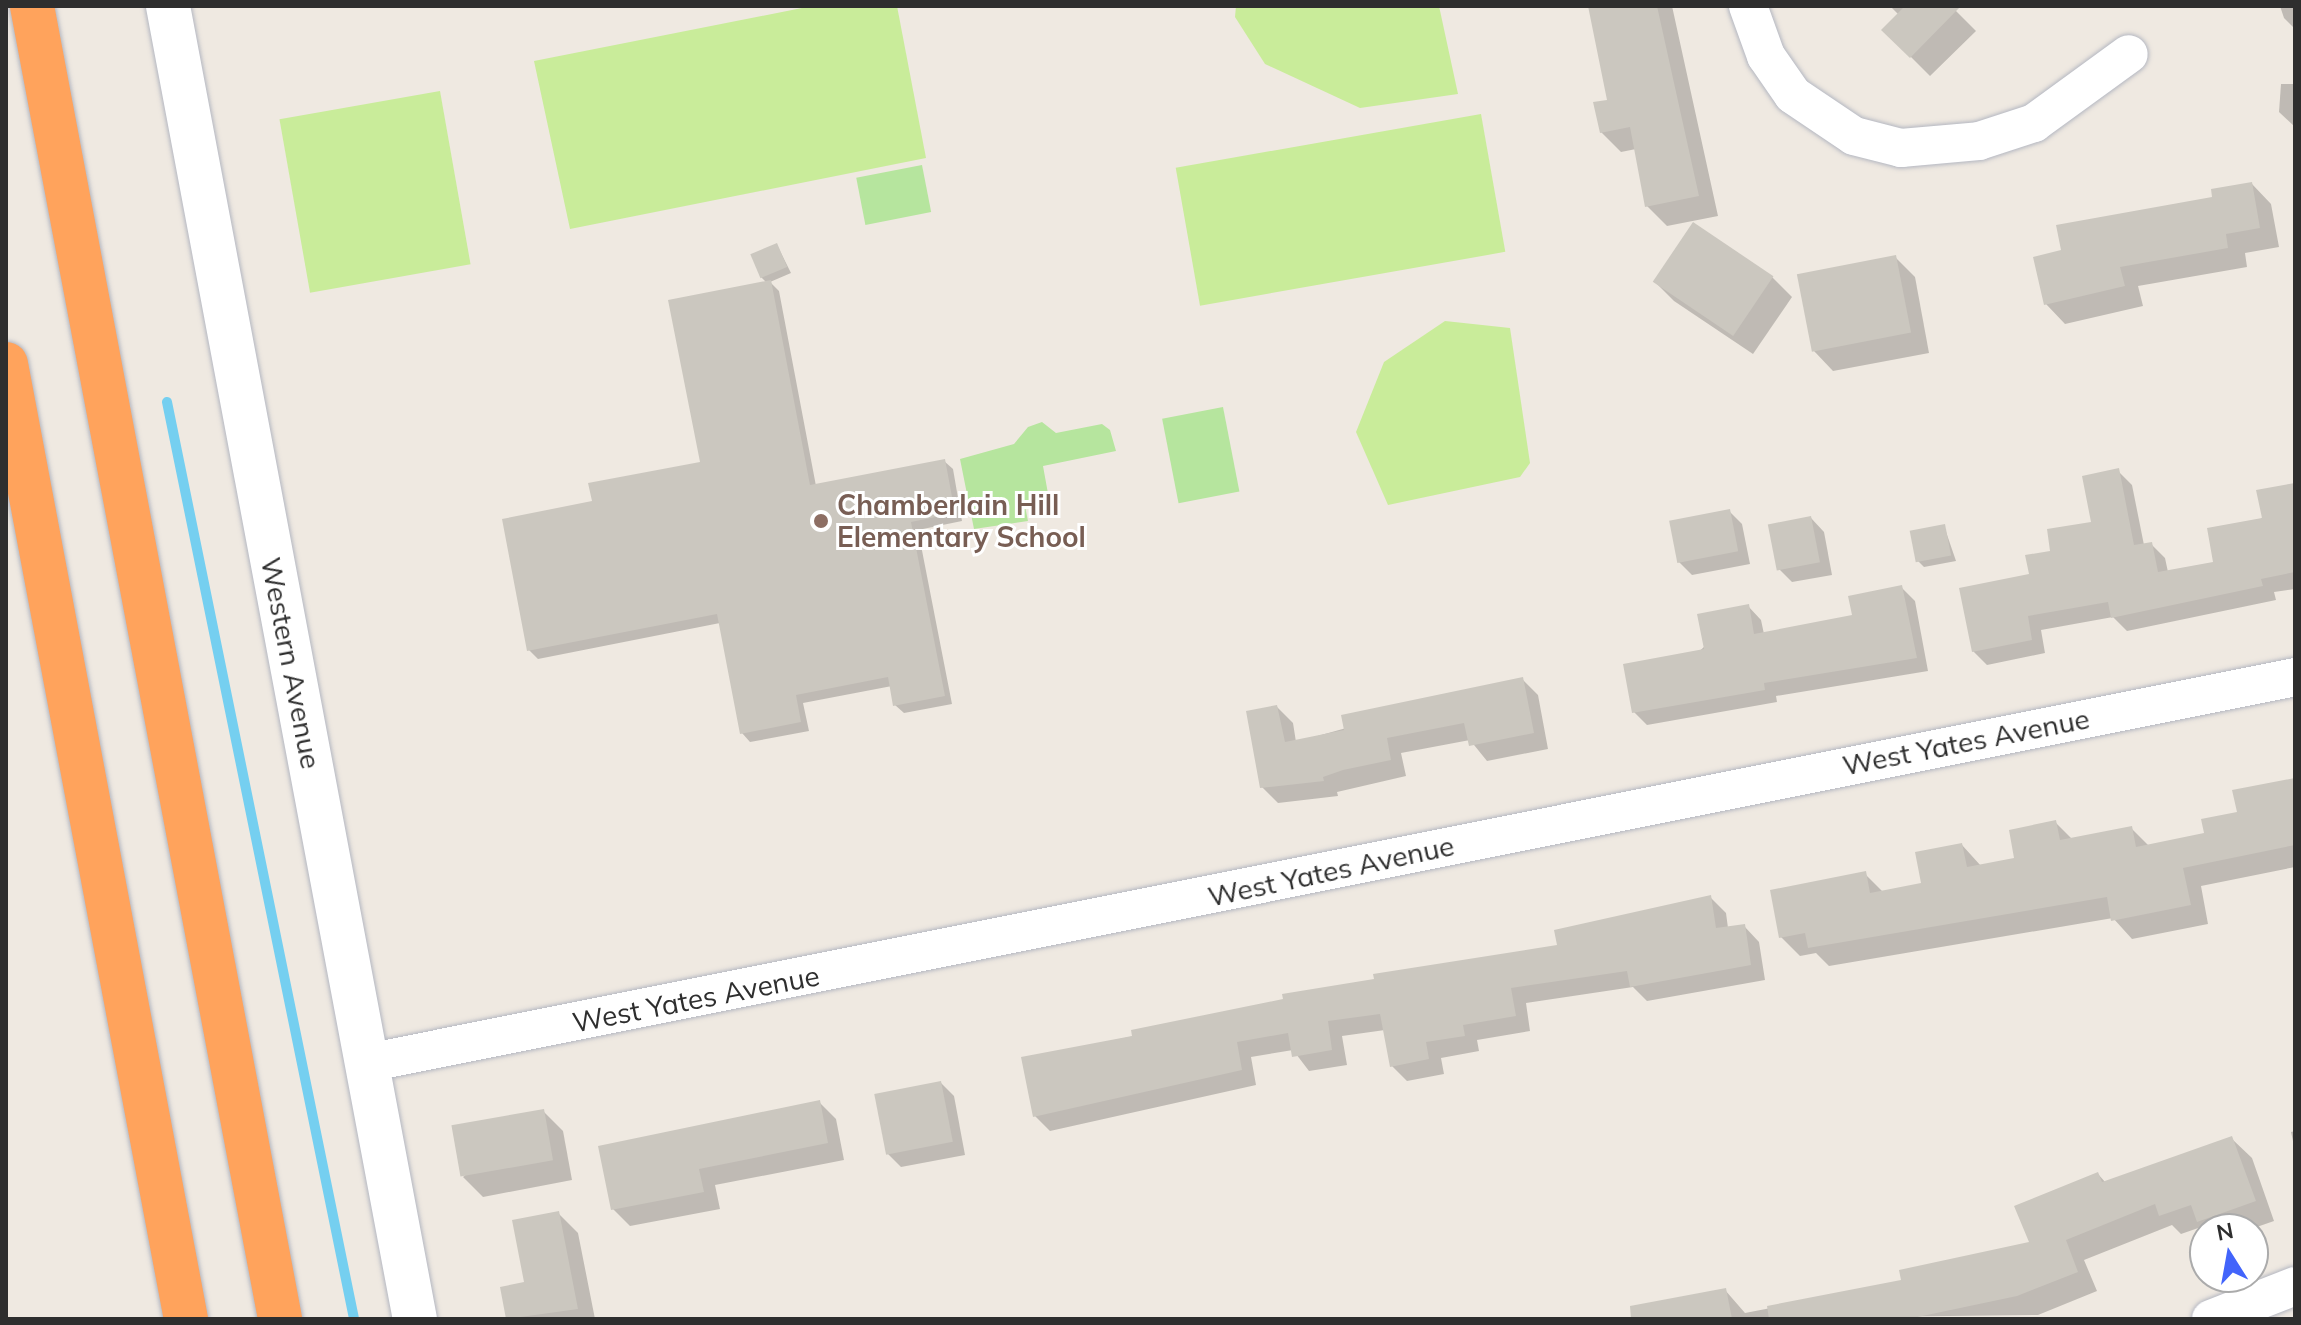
<!DOCTYPE html>
<html>
<head>
<meta charset="utf-8">
<style>
  body { margin:0 }
  #map { position:relative; width:2301px; height:1325px; overflow:hidden; background:#efe9e1; font-family:Mulish,sans-serif }
  div>[style] { position:absolute }
  [style*='--x'] { left:calc(var(--x)*1px); top:calc(var(--y)*1px); width:calc(var(--w)*1px); rotate:calc(var(--a)*1deg) }
  .green>* { inset:0; background:#b6e59e; transform-origin:0 0 }
  .pitch>* { inset:0; background:#c9ec9a; transform-origin:0 0 }
  .shadow>* { inset:0; background:#0003 }
  .stream>* { height:10px; margin:-5px; padding:0 5px; transform-origin:5px; border-radius:5px; background:#75cff0 }
  .building>* { inset:0; background:#cbc7bf; transform-origin:0 0 }
  .roads { filter:drop-shadow(0 0 2px #b4b7c1) drop-shadow(0 0 2px #b4b7c1) }
  .street>* { height:38px; margin:-19px; padding:0 19px; transform-origin:19px; border-radius:19px; background:#fff }
  .secondary>* { height:44px; margin:-22px; padding:0 22px; transform-origin:22px; border-radius:22px; background:#fff }
  .highway>* { height:44px; margin:-22px; padding:0 22px; transform-origin:22px; border-radius:22px; background:#ffa35c }
  .dots>* { width:22px; height:22px; translate:-50% -50%; box-sizing:border-box; border:4px solid #fff; border-radius:50% }
  span { translate:-50% -50%; white-space:nowrap; text-align:center; line-height:1.15; -webkit-text-stroke:6px #fff; paint-order:stroke }
  .education-label { font-size:28px; color:#785e54; font-weight:700 }
  .left { translate:0 -50%; text-align:left }
  .street-label { font-size:28px; color:#2e2e2e }
  .frame { position:absolute; inset:0; border:8px solid #2e2e2e; pointer-events:none }
  .north { position:absolute; left:2189px; top:1213px; width:80px; height:80px; box-sizing:border-box; background:#fff; border:2px solid #ababab; border-radius:50%; rotate:349deg; font-size:22px; font-weight:700; line-height:32px; text-align:center; color:#2e2e2e }
  .north::after { content:''; display:block; margin:auto; width:28px; height:36px; background:#4264fb; clip-path:polygon(50% 0,100% 100%,50% 72%,0 100%) }
</style>
</head>
<body>
<div id="map">
  <div class="green">
    <i style="left:922px;top:165px;width:48px;height:67px;rotate:79deg"></i>
    <i style="left:1223px;top:407px;width:86px;height:62px;rotate:79deg"></i>
    <i style="clip-path:polygon(1042px 422px,1056px 433px,1102px 424px,1110px 430px,1116px 451px,1043px 466px,1049px 499px,1024px 501px,1028px 521px,974px 529px,960px 459px,1014px 444px,1028px 427px)"></i>
  </div>
  <div class="pitch">
    <i style="clip-path:polygon(812px 6px,897px 6px,926px 158px,570px 229px,534px 61px)"></i>
    <i style="clip-path:polygon(1236px 6px,1439px 6px,1458px 94px,1360px 108px,1265px 64px,1235px 17px)"></i>
    <i style="left:440px;top:91px;width:176px;height:163px;rotate:80deg"></i>
    <i style="left:1481px;top:114px;width:140px;height:310px;rotate:80deg"></i>
    <i style="clip-path:polygon(1445px 321px,1510px 328px,1530px 463px,1520px 477px,1388px 505px,1356px 432px,1384px 362px)"></i>
  </div>
  <div class="shadow">
    <i style="clip-path:polygon(1590px 6px,1672px 6px,1718px 216px,1667px 226px,1647px 206px,1636px 149px,1621px 152px,1601px 132px,1610px 101px)"></i>
    <i style="clip-path:polygon(1890px 6px,1951px 6px,1976px 31px,1930px 76px,1884px 30px,1899px 15px)"></i>
    <i style="clip-path:polygon(2280px 6px,2295px 6px,2295px 29px,2284px 18px)"></i>
    <i style="clip-path:polygon(2281px 84px,2295px 84px,2295px 127px,2279px 112px)"></i>
    <i style="clip-path:polygon(2252px 184px,2271px 204px,2279px 247px,2245px 253px,2247px 267px,2138px 286px,2143px 306px,2065px 324px,2046px 304px,2064px 251px)"></i>
    <i style="clip-path:polygon(777px 245px,791px 273px,770px 282px,779px 291px,816px 486px,944px 461px,953px 469px,962px 521px,918px 530px,952px 704px,904px 713px,895px 705px,892px 686px,803px 703px,809px 731px,750px 742px,742px 733px,720px 623px,538px 659px,529px 650px,594px 503px,702px 463px,767px 283px,761px 277px)"></i>
    <i style="clip-path:polygon(1895px 257px,1915px 277px,1929px 353px,1833px 371px,1814px 351px)"></i>
    <i style="clip-path:polygon(1772px 277px,1792px 297px,1753px 354px,1674px 301px,1654px 281px)"></i>
    <i style="clip-path:polygon(2118px 471px,2132px 485px,2144px 545px,2151px 544px,2165px 558px,2168px 572px,2216px 563px,2295px 485px,2295px 589px,2274px 592px,2276px 600px,2127px 631px,2113px 617px,2041px 630px,2045px 653px,1987px 665px,1973px 651px,2053px 552px,2093px 523px)"></i>
    <i style="clip-path:polygon(1729px 511px,1742px 524px,1750px 564px,1692px 575px,1679px 562px)"></i>
    <i style="clip-path:polygon(1811px 518px,1824px 532px,1832px 575px,1792px 582px,1779px 569px)"></i>
    <i style="clip-path:polygon(1944px 526px,1956px 561px,1924px 567px,1918px 561px)"></i>
    <i style="clip-path:polygon(1902px 588px,1915px 601px,1928px 671px,1776px 696px,1777px 702px,1647px 725px,1634px 712px,1748px 606px,1761px 620px,1764px 634px,1854px 617px)"></i>
    <i style="clip-path:polygon(1522px 679px,1538px 695px,1548px 749px,1487px 761px,1470px 740px,1401px 753px,1406px 776px,1337px 792px,1338px 796px,1278px 803px,1262px 787px,1277px 707px,1293px 723px,1296px 742px)"></i>
    <i style="clip-path:polygon(2295px 779px,2295px 867px,2201px 886px,2208px 924px,2132px 939px,2113px 918px,1829px 966px,1816px 953px,1800px 956px,1781px 937px,1865px 874px,1884px 893px,1924px 885px,1962px 845px,1981px 866px,2017px 859px,2055px 822px,2073px 840px,2131px 828px,2149px 846px,2206px 834px)"></i>
    <i style="clip-path:polygon(1710px 897px,1726px 913px,1728px 928px,1744px 926px,1759px 942px,1765px 980px,1647px 1001px,1633px 987px,1526px 1003px,1530px 1031px,1477px 1040px,1479px 1051px,1441px 1058px,1444px 1074px,1407px 1081px,1392px 1066px,1385px 1030px,1342px 1036px,1347px 1065px,1309px 1071px,1293px 1050px,1251px 1057px,1256px 1085px,1050px 1131px,1035px 1116px,1024px 1059px,1560px 947px)"></i>
    <i style="clip-path:polygon(941px 1083px,954px 1096px,965px 1155px,901px 1167px,888px 1154px)"></i>
    <i style="clip-path:polygon(819px 1102px,836px 1119px,844px 1160px,715px 1185px,720px 1209px,630px 1226px,613px 1209px)"></i>
    <i style="clip-path:polygon(543px 1111px,563px 1131px,572px 1180px,483px 1197px,463px 1177px)"></i>
    <i style="clip-path:polygon(2295px 1131px,2295px 1150px,2291px 1132px)"></i>
    <i style="clip-path:polygon(2232px 1139px,2252px 1158px,2274px 1221px,2251px 1229px,2204px 1226px,2181px 1234px,2172px 1225px,2084px 1260px,2097px 1291px,2038px 1315px,1682px 1319px,1725px 1290px,1745px 1313px,1904px 1282px,2032px 1244px,2098px 1174px,2106px 1183px)"></i>
    <i style="clip-path:polygon(558px 1213px,578px 1233px,595px 1319px,508px 1319px,502px 1289px,526px 1284px)"></i>
  </div>
  <div class="stream">
    <i style="--x:167;--y:402;--w:936;--a:78.47"></i>
  </div>
  <div class="building">
    <i style="clip-path:polygon(1588px 6px,1657px 6px,1699px 196px,1645px 207px,1630px 127px,1600px 133px,1593px 102px,1607px 100px)"></i>
    <i style="clip-path:polygon(1905px 6px,1961px 6px,1910px 58px,1881px 30px)"></i>
    <i style="clip-path:polygon(2252px 182px,2260px 228px,2226px 234px,2228px 248px,2120px 267px,2125px 286px,2044px 305px,2033px 257px,2061px 250px,2056px 225px,2212px 197px,2211px 189px)"></i>
    <i style="left:1693px;top:222px;width:97px;height:72px;rotate:34deg"></i>
    <i style="left:777px;top:243px;width:26px;height:29px;rotate:67deg"></i>
    <i style="left:1896px;top:255px;width:79px;height:101px;rotate:79deg"></i>
    <i style="clip-path:polygon(771px 280px,810px 485px,945px 459px,955px 513px,911px 522px,945px 696px,893px 706px,888px 677px,796px 695px,801px 722px,740px 734px,717px 614px,527px 651px,502px 519px,592px 501px,588px 483px,700px 462px,668px 300px)"></i>
    <i style="clip-path:polygon(2119px 468px,2134px 545px,2152px 542px,2158px 572px,2213px 562px,2207px 528px,2262px 518px,2256px 490px,2295px 483px,2295px 572px,2261px 579px,2263px 586px,2111px 618px,2108px 602px,2028px 616px,2032px 640px,1972px 652px,1959px 588px,2029px 574px,2025px 555px,2050px 551px,2047px 529px,2091px 522px,2082px 476px)"></i>
    <i style="left:1730px;top:509px;width:43px;height:62px;rotate:79deg"></i>
    <i style="left:1811px;top:516px;width:47px;height:44px;rotate:79deg"></i>
    <i style="left:1945px;top:524px;width:32px;height:36px;rotate:79deg"></i>
    <i style="clip-path:polygon(1902px 585px,1917px 658px,1764px 683px,1765px 690px,1632px 713px,1623px 664px,1704px 649px,1697px 614px,1749px 604px,1754px 634px,1852px 615px,1848px 596px)"></i>
    <i style="clip-path:polygon(1523px 677px,1534px 733px,1469px 746px,1464px 723px,1387px 738px,1391px 760px,1343px 770px,1323px 777px,1324px 781px,1260px 788px,1246px 711px,1277px 705px,1285px 742px,1344px 730px,1341px 715px)"></i>
    <i style="clip-path:polygon(2295px 778px,2295px 845px,2183px 868px,2191px 905px,2111px 921px,2107px 897px,1808px 948px,1805px 933px,1779px 938px,1770px 890px,1866px 871px,1870px 893px,1921px 883px,1915px 852px,1962px 843px,1967px 867px,2014px 858px,2009px 830px,2056px 820px,2060px 840px,2132px 826px,2136px 847px,2204px 833px,2201px 819px,2237px 812px,2232px 790px)"></i>
    <i style="clip-path:polygon(1711px 895px,1716px 928px,1745px 924px,1751px 965px,1630px 987px,1627px 971px,1511px 988px,1516px 1016px,1463px 1025px,1465px 1036px,1426px 1042px,1429px 1059px,1390px 1067px,1380px 1014px,1328px 1021px,1332px 1050px,1292px 1057px,1288px 1033px,1237px 1042px,1242px 1070px,1033px 1117px,1021px 1057px,1132px 1036px,1131px 1030px,1283px 999px,1282px 994px,1374px 979px,1373px 974px,1557px 945px,1554px 930px)"></i>
    <i style="left:941px;top:1081px;width:62px;height:68px;rotate:79deg"></i>
    <i style="clip-path:polygon(820px 1100px,828px 1143px,699px 1169px,704px 1192px,611px 1210px,598px 1146px)"></i>
    <i style="left:544px;top:1109px;width:52px;height:94px;rotate:80deg"></i>
    <i style="clip-path:polygon(2232px 1136px,2256px 1201px,2197px 1222px,2191px 1205px,2159px 1216px,2155px 1204px,2066px 1240px,2078px 1272px,2017px 1296px,1908px 1319px,1769px 1319px,1767px 1306px,1901px 1280px,1899px 1270px,2029px 1242px,2014px 1206px,2098px 1172px,2102px 1182px)"></i>
    <i style="clip-path:polygon(559px 1211px,578px 1309px,506px 1319px,500px 1287px,524px 1282px,512px 1220px)"></i>
    <i style="clip-path:polygon(1726px 1288px,1732px 1319px,1631px 1319px,1630px 1306px)"></i>
  </div>
  <div class="roads">
    <div class="street">
      <i style="--x:1748;--y:6;--w:53;--a:70.2"></i>
      <i style="--x:1766;--y:56;--w:47;--a:55.3"></i>
      <i style="--x:1793;--y:95;--w:73;--a:33.9"></i>
      <i style="--x:1854;--y:136;--w:49;--a:14.3"></i>
      <i style="--x:1901;--y:148;--w:78;--a:-5.1"></i>
      <i style="--x:1979;--y:141;--w:58;--a:-18.1"></i>
      <i style="--x:2034;--y:123;--w:117;--a:-36"></i>
      <i style="--x:367;--y:1063;--w:1966;--a:-11.32"></i>
      <i style="--x:2211;--y:1319;--w:90;--a:-21.4"></i>
    </div>
    <div class="secondary">
      <i style="--x:168;--y:6;--w:1336;--a:79.35"></i>
    </div>
    <div class="highway">
      <i style="--x:32;--y:6;--w:1336;--a:79.3"></i>
      <i style="--x:6;--y:364;--w:972;--a:79.33"></i>
    </div>
  </div>
  <div class="dots">
    <i style="left:821px;top:521px;background:#8d6e63"></i>
  </div>
  <div class="education-label">
    <span class="left" style="left:837px;top:521px">Chamberlain Hill<br>Elementary School</span>
  </div>
  <div class="street-label">
    <span style="left:291px;top:663px;rotate:79deg">Western Avenue</span>
    <span style="left:1966px;top:742px;rotate:-11deg">West Yates Avenue</span>
    <span style="left:1331px;top:871px;rotate:-12deg">West Yates Avenue</span>
    <span style="left:696px;top:999px;rotate:-11deg">West Yates Avenue</span>
  </div>
  <div class="frame"></div>
  <div class="north">N</div>
</div>
</body>
</html>
